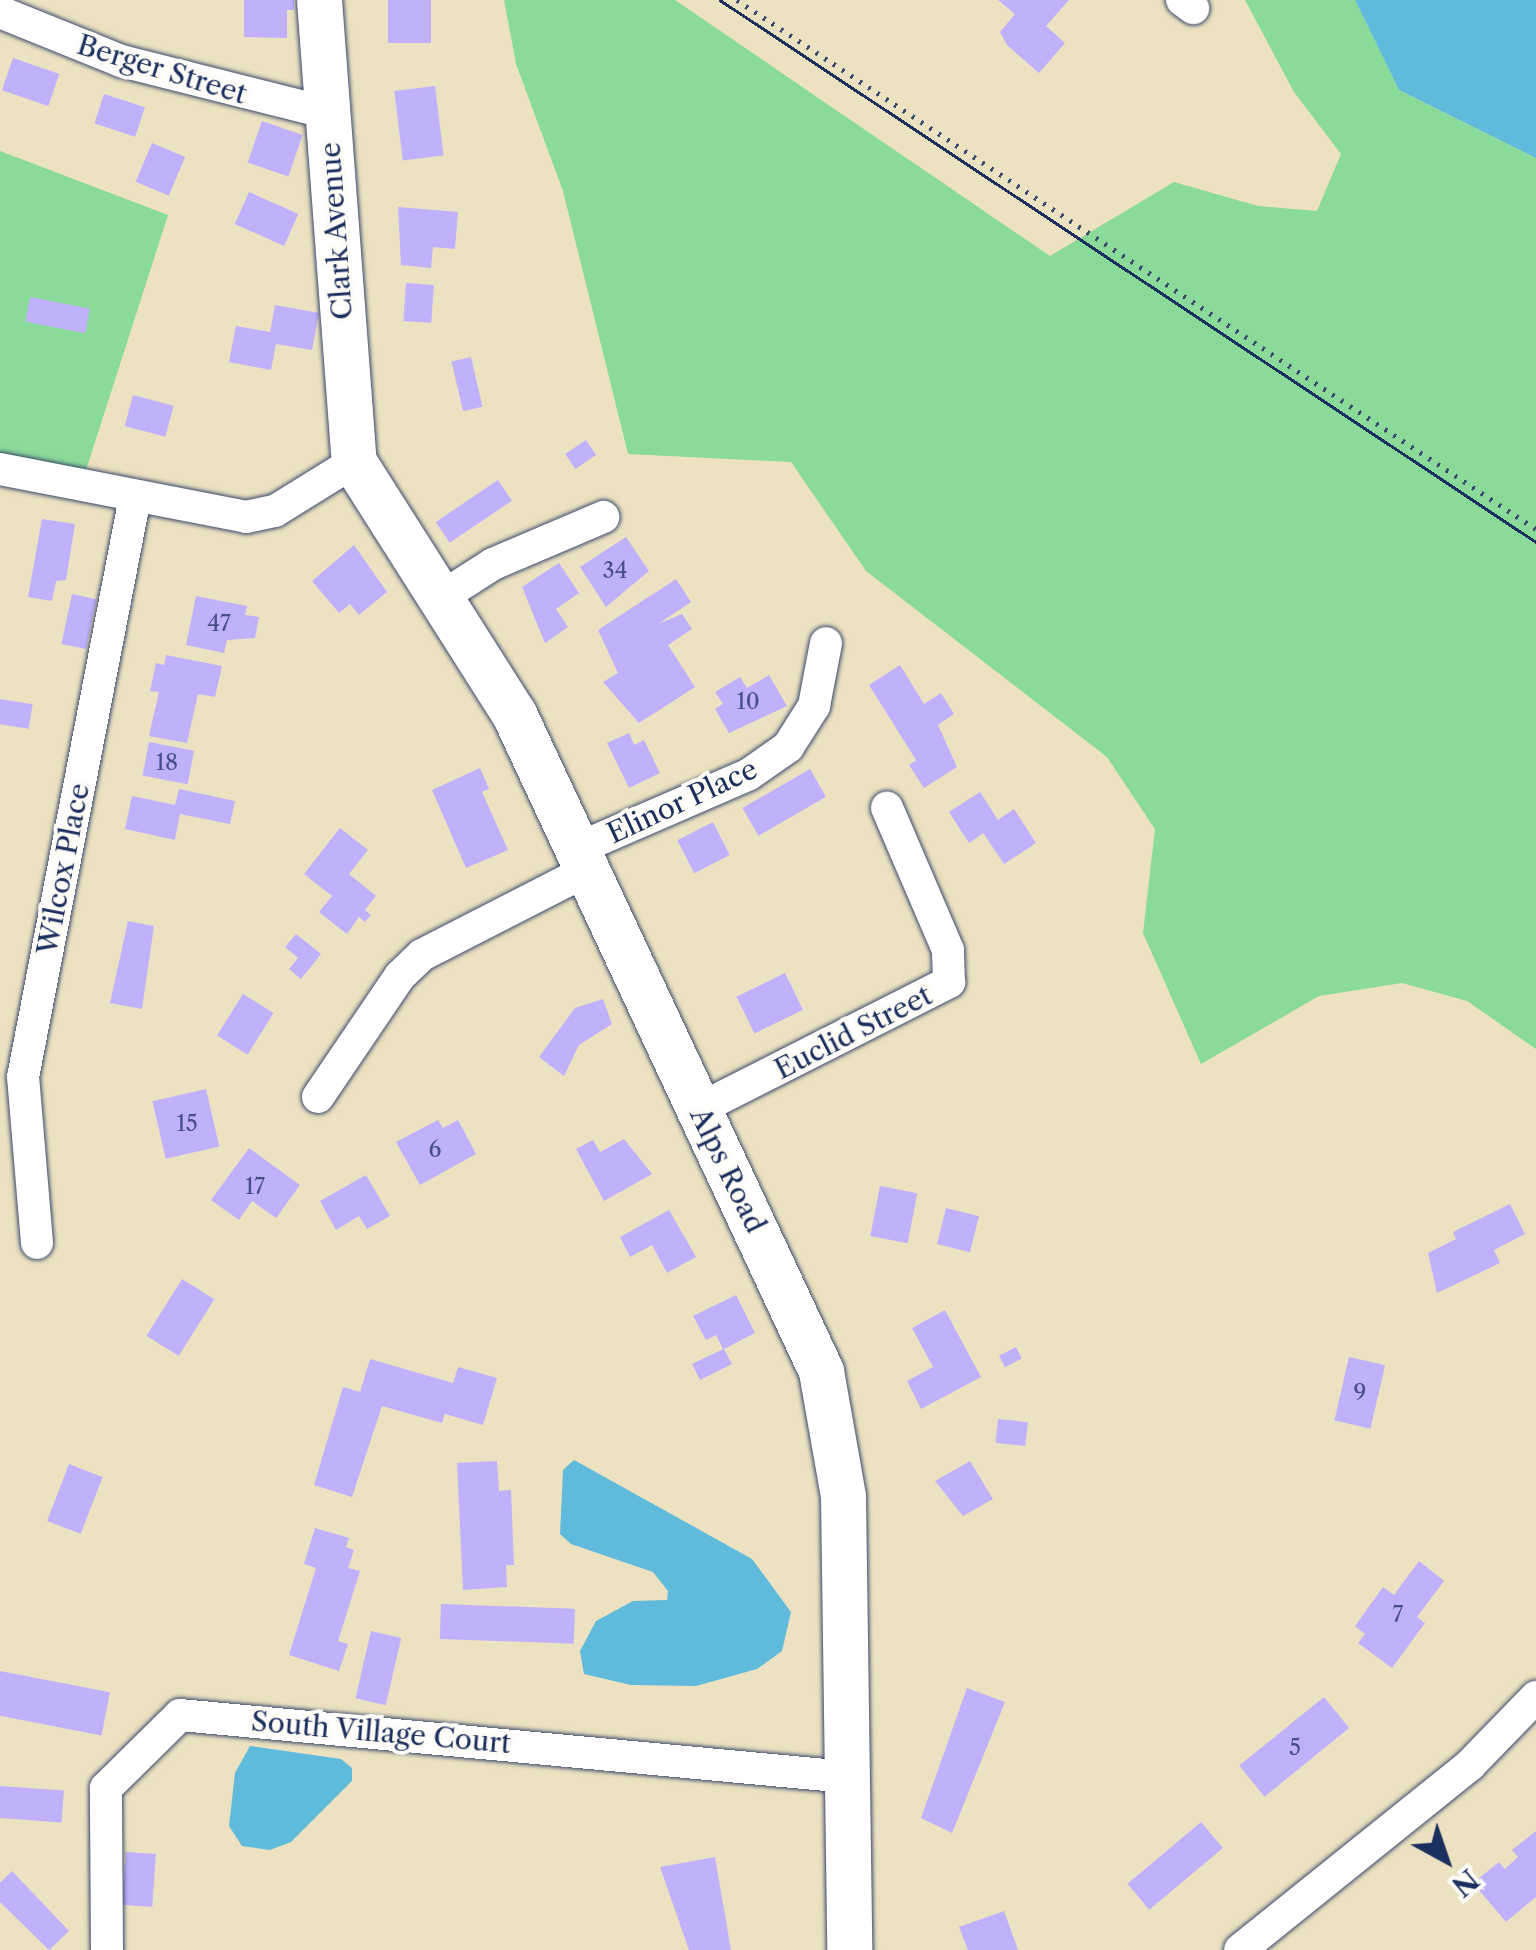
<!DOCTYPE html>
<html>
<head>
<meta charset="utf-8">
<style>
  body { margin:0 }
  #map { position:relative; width:1536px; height:1950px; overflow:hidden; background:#ece2c1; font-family:"Libre Caslon Text",serif }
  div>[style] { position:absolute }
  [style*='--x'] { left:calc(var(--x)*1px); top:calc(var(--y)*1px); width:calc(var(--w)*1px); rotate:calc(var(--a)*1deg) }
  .green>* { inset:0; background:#8ada99 }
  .water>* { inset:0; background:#5fbadc }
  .building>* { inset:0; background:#c0b1fc; transform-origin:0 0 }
  .path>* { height:5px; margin-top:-2.5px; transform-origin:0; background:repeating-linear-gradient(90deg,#3a4a6d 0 2.5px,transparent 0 10.5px) }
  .roads { filter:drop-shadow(0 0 2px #3a4a6d) drop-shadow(0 0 2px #3a4a6d) }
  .street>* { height:32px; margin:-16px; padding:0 16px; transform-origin:16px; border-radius:16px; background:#fff }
  .secondary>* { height:45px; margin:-22.5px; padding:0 22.5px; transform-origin:22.5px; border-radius:22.5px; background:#fff }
  .tram>* { height:2.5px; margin:-1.25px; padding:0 1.25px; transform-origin:1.25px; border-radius:1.25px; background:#1b2f5e }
  span { translate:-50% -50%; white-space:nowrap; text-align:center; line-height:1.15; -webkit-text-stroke:8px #fdfcf7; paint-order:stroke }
  .number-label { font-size:22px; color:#445086 }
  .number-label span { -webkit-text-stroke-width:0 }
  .street-label { font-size:28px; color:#1b2f5e }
  .north { position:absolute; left:1396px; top:1810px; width:100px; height:100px; -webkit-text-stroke:8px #fdfcf7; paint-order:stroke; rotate:140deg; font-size:28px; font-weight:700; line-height:40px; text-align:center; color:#1b2f5e }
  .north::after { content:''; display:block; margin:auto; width:35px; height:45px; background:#1b2f5e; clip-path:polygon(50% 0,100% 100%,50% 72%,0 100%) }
</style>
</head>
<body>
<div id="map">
  <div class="green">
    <i style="clip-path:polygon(504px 0,675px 0,1050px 256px,1174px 182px,1258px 206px,1317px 211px,1341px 154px,1294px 92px,1245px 0,1355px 0,1399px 90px,1536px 158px,1536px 1049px,1467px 1001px,1402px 983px,1319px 996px,1201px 1064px,1143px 933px,1155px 829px,1107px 757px,866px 571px,791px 462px,628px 454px,563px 191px,516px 64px)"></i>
    <i style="clip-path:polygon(0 151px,168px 215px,86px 470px,0 454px)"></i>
  </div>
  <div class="water">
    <i style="clip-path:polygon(1355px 0,1536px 0,1536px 158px,1399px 90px)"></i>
    <i style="clip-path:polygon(574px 1460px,752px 1559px,791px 1612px,782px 1651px,757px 1669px,696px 1686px,631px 1685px,584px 1674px,580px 1651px,596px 1621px,633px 1601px,667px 1600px,668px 1591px,653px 1572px,571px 1544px,560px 1534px,563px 1470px)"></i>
    <i style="clip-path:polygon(250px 1746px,341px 1759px,352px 1768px,352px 1781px,291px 1842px,270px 1850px,242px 1846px,229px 1826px,235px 1773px)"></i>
  </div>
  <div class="building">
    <i style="clip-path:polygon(244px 0,294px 0,294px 10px,287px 10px,287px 38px,244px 37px)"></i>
    <i style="left:388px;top:0;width:43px;height:43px"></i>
    <i style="clip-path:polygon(998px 0,1069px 0,1046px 26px,1065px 43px,1039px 73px,1007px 45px,1000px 32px,1015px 14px)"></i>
    <i style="left:13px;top:58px;width:49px;height:34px;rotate:19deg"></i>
    <i style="left:435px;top:86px;width:70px;height:41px;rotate:83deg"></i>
    <i style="left:104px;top:94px;width:43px;height:31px;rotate:18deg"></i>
    <i style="left:262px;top:121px;width:43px;height:44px;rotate:19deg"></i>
    <i style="left:152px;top:143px;width:36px;height:42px;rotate:23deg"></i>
    <i style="left:249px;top:192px;width:54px;height:35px;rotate:24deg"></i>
    <i style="clip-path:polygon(398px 207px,458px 212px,455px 249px,433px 247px,431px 268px,401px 265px)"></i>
    <i style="left:406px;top:283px;width:28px;height:38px;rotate:4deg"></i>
    <i style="left:30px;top:297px;width:61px;height:25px;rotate:11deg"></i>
    <i style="clip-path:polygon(275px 305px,319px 313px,312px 350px,276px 344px,271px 370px,229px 362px,236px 326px,270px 332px)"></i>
    <i style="left:471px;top:357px;width:51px;height:20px;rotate:77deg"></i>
    <i style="left:133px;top:395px;width:42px;height:32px;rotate:15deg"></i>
    <i style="left:586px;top:440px;width:18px;height:25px;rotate:56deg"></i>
    <i style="left:498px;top:480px;width:25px;height:75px;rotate:56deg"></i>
    <i style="clip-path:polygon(42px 519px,75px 524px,66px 580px,56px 581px,52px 601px,28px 597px)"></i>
    <i style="clip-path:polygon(626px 537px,649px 571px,606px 607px,580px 567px)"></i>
    <i style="clip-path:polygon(354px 545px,387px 592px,359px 615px,350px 604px,339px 613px,312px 581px)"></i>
    <i style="clip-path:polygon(559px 563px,579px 593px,556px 609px,568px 627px,545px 643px,522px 587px)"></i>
    <i style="clip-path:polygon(676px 579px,691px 602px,658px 624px,682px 614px,692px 629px,668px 645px,695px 687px,639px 723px,603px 682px,618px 673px,598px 630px)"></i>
    <i style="left:72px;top:594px;width:25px;height:51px;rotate:12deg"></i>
    <i style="clip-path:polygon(196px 596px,247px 606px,245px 615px,259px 617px,255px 638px,227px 640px,224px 653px,186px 645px)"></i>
    <i style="clip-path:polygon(166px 655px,222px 666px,215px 697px,198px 694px,187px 743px,149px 736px,159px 692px,150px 691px,156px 663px,164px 665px)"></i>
    <i style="clip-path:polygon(900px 665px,924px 704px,941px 693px,954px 714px,938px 725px,957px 767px,924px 788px,909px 765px,916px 760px,869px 685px)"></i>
    <i style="clip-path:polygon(769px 675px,787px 706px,729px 733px,715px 709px,723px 704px,715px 692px,740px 677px,747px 688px)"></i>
    <i style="left:0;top:699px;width:33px;height:25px;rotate:9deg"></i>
    <i style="clip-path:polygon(629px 733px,634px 745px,644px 740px,660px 773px,629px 788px,607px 743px)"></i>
    <i style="left:149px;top:742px;width:46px;height:34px;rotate:11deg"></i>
    <i style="clip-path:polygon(480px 768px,489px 789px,482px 792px,508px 850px,466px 868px,432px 790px)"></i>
    <i style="left:810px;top:769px;width:32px;height:78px;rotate:60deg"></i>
    <i style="clip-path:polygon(179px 789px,235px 801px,230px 824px,180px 814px,175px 840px,125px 829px,132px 796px,175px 805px)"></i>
    <i style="clip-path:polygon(980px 792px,998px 820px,1014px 809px,1036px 843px,1004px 864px,983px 833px,969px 843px,949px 812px)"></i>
    <i style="left:713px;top:822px;width:37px;height:40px;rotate:63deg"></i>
    <i style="clip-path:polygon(340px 828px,368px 850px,349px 874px,376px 896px,365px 910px,371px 915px,365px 922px,359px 917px,347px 934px,319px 912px,332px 896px,304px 874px)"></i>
    <i style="clip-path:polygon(128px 921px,154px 926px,142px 1009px,110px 1003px)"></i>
    <i style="clip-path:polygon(296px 934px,321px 954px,301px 979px,289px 969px,298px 958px,285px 947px)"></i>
    <i style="left:785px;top:973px;width:41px;height:54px;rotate:64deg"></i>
    <i style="left:243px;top:994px;width:36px;height:49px;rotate:32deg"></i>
    <i style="clip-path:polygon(603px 999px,612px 1024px,579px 1045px,564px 1076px,539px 1057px,575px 1008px)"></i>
    <i style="left:206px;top:1089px;width:59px;height:55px;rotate:77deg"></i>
    <i style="clip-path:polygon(438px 1120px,443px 1128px,458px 1120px,476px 1154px,420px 1185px,396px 1142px)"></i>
    <i style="clip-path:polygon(624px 1139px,652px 1174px,604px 1201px,576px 1149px,593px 1140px,600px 1152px)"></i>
    <i style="clip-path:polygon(249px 1148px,300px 1185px,276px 1218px,252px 1201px,239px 1220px,211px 1200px)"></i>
    <i style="clip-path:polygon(366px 1175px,390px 1216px,367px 1229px,359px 1216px,336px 1230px,320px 1201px)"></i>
    <i style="left:880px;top:1186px;width:38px;height:51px;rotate:11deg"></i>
    <i style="clip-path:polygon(1510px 1204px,1525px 1234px,1494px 1250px,1500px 1263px,1437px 1293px,1428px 1253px,1456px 1239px,1453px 1232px)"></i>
    <i style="left:946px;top:1208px;width:34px;height:37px;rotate:14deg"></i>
    <i style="clip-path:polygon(669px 1210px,696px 1257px,667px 1273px,652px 1245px,630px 1257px,620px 1237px)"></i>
    <i style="left:182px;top:1279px;width:38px;height:67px;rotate:32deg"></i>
    <i style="clip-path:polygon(736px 1295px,755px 1333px,724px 1349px,732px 1364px,700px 1380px,692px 1364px,723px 1349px,716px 1335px,706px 1340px,693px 1316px)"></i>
    <i style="clip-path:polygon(945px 1310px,981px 1377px,921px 1409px,907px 1381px,933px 1367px,912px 1328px)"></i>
    <i style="left:1016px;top:1347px;width:13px;height:19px;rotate:63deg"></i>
    <i style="left:1349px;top:1357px;width:37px;height:65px;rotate:13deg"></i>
    <i style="clip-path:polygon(370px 1359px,453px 1383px,458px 1367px,497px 1378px,483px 1425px,445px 1414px,442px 1423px,382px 1406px,352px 1497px,314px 1485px,343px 1387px,360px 1392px)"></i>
    <i style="left:998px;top:1419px;width:30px;height:24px;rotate:6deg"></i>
    <i style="clip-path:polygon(497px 1461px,499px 1491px,511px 1490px,514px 1565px,506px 1565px,507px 1587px,463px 1590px,457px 1463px)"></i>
    <i style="clip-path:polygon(970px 1461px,993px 1499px,963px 1516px,935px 1481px)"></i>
    <i style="left:69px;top:1464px;width:36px;height:61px;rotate:21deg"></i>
    <i style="clip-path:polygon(315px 1528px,349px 1538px,346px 1547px,354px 1550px,348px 1568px,360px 1571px,338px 1641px,348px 1644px,339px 1671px,289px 1655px,316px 1568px,304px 1564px)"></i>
    <i style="clip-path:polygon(1419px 1561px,1444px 1581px,1417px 1617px,1425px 1623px,1392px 1668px,1358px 1643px,1365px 1634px,1355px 1626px,1383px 1587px,1394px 1595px)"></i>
    <i style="left:441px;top:1604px;width:134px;height:35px;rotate:2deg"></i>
    <i style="left:371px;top:1631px;width:31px;height:69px;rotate:13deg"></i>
    <i style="left:0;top:1671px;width:112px;height:44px;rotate:11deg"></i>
    <i style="clip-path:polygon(967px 1688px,1005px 1702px,952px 1833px,921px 1818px)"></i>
    <i style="left:1324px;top:1697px;width:40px;height:109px;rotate:51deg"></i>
    <i style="left:0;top:1786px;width:64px;height:32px;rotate:4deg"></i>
    <i style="left:1201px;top:1822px;width:34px;height:96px;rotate:50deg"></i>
    <i style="clip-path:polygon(1536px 1831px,1536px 1897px,1506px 1922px,1473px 1883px,1499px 1862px,1505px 1869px,1518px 1857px,1512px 1850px)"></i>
    <i style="left:126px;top:1852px;width:30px;height:53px;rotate:4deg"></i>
    <i style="clip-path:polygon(715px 1857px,731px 1950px,689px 1950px,660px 1867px)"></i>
    <i style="clip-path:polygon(12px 1871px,69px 1931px,49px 1950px,0 1902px,0 1883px)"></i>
    <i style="clip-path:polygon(1004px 1911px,1018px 1950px,968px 1950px,959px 1927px)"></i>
  </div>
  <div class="path">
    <i style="--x:737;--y:0;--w:958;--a:33.51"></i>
  </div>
  <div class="roads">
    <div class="street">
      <i style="--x:1182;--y:0;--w:14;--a:36"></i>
      <i style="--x:0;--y:12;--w:131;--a:22"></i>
      <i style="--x:121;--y:61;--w:213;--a:14.1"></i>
      <i style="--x:0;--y:469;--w:251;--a:11"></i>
      <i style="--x:246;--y:517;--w:30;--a:-12"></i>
      <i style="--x:275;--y:511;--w:93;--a:-31.8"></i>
      <i style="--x:443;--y:596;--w:59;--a:-32.6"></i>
      <i style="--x:493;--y:564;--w:120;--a:-23.1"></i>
      <i style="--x:579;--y:848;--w:184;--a:-23.4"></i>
      <i style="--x:748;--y:775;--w:49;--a:-35"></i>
      <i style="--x:788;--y:747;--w:49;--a:-57.6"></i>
      <i style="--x:814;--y:706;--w:64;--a:-79.2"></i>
      <i style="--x:318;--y:1097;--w:146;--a:-55.9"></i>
      <i style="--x:400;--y:976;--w:30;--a:-44"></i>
      <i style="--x:422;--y:955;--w:189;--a:-27.1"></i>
      <i style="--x:697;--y:1110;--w:283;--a:-26.9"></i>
      <i style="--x:949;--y:982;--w:32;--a:-92"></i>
      <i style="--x:948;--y:950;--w:155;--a:-113.2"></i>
      <i style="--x:37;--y:1243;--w:167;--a:-94.8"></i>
      <i style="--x:23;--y:1077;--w:591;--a:-79.07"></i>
      <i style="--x:107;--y:1950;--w:162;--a:-90.4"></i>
      <i style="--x:106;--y:1788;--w:104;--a:-44.6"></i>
      <i style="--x:180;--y:1715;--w:670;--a:5.31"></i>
      <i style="--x:1240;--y:1950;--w:295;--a:-38.8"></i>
      <i style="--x:1470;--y:1765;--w:95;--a:-45.9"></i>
    </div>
    <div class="secondary">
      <i style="--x:319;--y:0;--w:463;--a:85.7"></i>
      <i style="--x:354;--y:462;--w:299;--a:57.6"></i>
      <i style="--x:514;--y:714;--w:725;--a:64.95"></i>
      <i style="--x:821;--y:1371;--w:127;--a:80"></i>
      <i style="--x:843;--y:1496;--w:454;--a:89.2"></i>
    </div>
  </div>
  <div class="tram">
    <i style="--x:720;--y:0;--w:980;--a:33.59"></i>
  </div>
  <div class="number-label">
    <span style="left:615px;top:571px">34</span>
    <span style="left:219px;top:624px">47</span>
    <span style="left:748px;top:702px">10</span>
    <span style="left:167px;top:763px">18</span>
    <span style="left:187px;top:1124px">15</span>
    <span style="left:435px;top:1150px">6</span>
    <span style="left:255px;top:1187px">17</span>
    <span style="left:1360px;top:1393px">9</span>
    <span style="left:1398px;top:1615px">7</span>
    <span style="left:1295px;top:1748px">5</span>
  </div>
  <div class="street-label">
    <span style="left:162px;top:69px;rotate:17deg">Berger Street</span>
    <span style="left:336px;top:231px;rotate:-94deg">Clark Avenue</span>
    <span style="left:682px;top:801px;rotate:-25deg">Elinor Place</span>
    <span style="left:63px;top:869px;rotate:-79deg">Wilcox Place</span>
    <span style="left:853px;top:1032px;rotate:-27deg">Euclid Street</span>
    <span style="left:728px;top:1170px;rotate:64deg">Alps Road</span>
    <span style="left:381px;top:1732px;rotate:5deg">South Village Court</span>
  </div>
  <div class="north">N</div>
</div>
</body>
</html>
